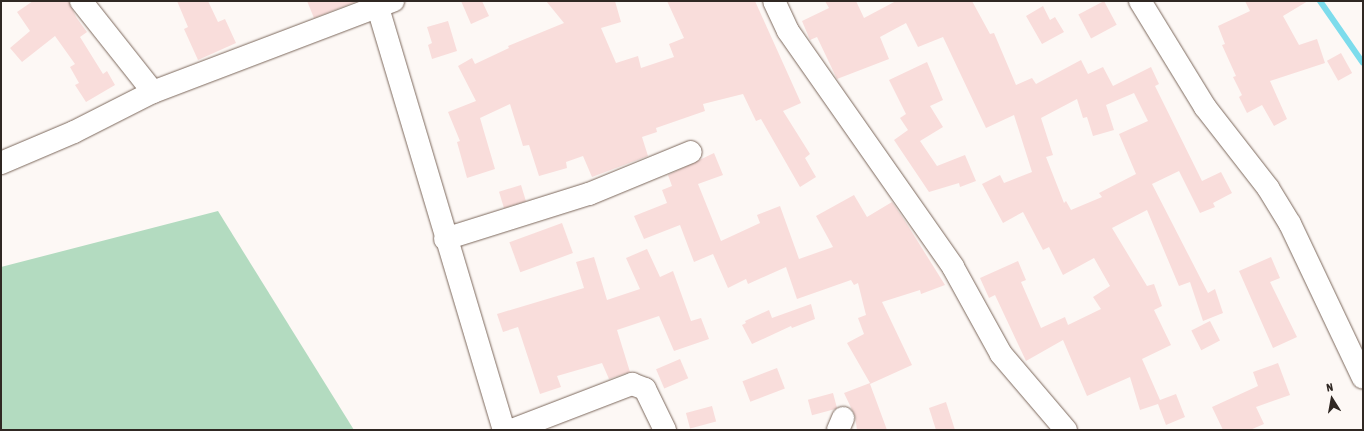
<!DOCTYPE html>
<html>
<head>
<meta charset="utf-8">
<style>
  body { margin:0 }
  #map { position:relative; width:1364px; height:431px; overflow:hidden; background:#fdf8f5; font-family:"Asap Condensed",sans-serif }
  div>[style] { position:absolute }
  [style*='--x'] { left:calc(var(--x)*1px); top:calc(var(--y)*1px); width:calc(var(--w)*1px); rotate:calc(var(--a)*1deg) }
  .green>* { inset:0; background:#b3dbc0 }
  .stream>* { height:6px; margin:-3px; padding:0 3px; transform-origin:3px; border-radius:3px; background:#7ddcec }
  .building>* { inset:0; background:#f9dddb; transform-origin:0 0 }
  .roads { filter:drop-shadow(0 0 1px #7c685c) drop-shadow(0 0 1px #7c685c) }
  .minor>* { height:22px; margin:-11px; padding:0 11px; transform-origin:11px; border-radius:11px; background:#fff }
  span { translate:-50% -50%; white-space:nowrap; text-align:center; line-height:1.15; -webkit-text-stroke:3.5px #fdf8f5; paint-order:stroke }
  .frame { position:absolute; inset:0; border:2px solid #302823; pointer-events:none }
  .north { position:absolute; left:1312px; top:379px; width:40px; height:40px; -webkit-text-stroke:3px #fdf8f5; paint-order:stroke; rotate:349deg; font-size:11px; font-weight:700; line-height:16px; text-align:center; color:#302823 }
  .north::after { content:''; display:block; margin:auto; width:14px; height:18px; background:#302823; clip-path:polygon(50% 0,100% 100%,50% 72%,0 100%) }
</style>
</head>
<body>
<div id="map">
  <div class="green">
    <i style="clip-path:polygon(218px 211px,354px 430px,1px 430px,1px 267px)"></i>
  </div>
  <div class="stream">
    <i style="--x:1320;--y:1;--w:75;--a:55.3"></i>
  </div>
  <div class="building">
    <i style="clip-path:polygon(33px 1px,69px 1px,76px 17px,87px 32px,80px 37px,103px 74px,107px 71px,115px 85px,86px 102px,75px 85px,79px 83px,70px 67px,75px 64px,55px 36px,22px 62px,10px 48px,30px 31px,17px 12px)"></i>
    <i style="clip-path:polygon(177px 1px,208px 1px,218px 22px,225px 19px,236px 43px,198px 60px,184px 29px,188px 27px)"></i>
    <i style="clip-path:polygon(307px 1px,358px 1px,314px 18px)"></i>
    <i style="clip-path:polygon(461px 1px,482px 1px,489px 16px,471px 24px)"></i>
    <i style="clip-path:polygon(546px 1px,615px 1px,621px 22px,601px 28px,616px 63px,638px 56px,641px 68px,674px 57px,669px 44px,684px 38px,667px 1px,755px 1px,801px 103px,783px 111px,810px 154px,805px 158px,816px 177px,800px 187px,761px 119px,756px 121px,743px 94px,703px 104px,705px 111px,656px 128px,657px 132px,642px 137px,648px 156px,592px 177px,583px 156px,566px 162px,567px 168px,539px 176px,529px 145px,523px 146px,510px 104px,480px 118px,495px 169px,467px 178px,457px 142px,460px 141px,448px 112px,476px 101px,458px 66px,472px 58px,475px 64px,509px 48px,508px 46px,564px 23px)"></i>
    <i style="clip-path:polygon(evenodd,825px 1px,856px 1px,864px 18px,896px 1px,972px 1px,990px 34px,994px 33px,1016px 85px,1032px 78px,1036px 84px,1081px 60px,1088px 74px,1103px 67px,1113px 86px,1151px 67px,1159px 84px,1155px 86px,1202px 181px,1221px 172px,1232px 193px,1213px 203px,1215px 207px,1200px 213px,1179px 171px,1152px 184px,1208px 293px,1215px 289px,1223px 313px,1203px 321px,1190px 282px,1179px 286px,1147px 210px,1112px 228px,1147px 286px,1154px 284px,1162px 306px,1154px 310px,1171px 345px,1142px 359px,1160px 400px,1176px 394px,1185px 417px,1166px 425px,1158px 404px,1140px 410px,1130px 377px,1087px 396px,1063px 340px,1026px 361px,995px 295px,989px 298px,980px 278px,1018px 261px,1026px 280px,1021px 282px,1041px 328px,1065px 317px,1068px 325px,1101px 309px,1093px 297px,1110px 286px,1094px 258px,1063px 275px,1049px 247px,1043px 250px,1023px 212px,1003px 223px,982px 184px,1000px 175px,1004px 183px,1032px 172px,1014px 115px,986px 128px,943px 37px,918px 47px,906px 23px,880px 37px,889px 59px,837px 79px,817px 37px,810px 40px,802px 21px,829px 8px,825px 1px,1134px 93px,1148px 121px,1119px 134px,1136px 174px,1099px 193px,1102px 197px,1071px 210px,1066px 201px,1064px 203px,1046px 157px,1053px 155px,1041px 118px,1077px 99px,1083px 118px,1087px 117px,1093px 136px,1114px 130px,1106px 105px,1134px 93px)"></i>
    <i style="left:1104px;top:1px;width:27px;height:29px;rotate:62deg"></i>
    <i style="clip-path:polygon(1245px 1px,1308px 1px,1283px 16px,1299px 45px,1317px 39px,1325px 63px,1270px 81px,1287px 119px,1274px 126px,1262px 105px,1247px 113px,1239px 97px,1242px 95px,1233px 77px,1236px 76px,1222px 45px,1225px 44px,1218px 26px,1250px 11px)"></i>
    <i style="clip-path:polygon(1043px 6px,1050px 20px,1055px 17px,1064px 32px,1042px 44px,1026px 16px)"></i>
    <i style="clip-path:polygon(448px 21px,457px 51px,432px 59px,428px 45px,432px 43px,427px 27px)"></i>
    <i style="left:1341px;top:53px;width:23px;height:16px;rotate:61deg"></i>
    <i style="clip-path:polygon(927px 62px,943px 100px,930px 106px,943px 127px,920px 141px,937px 166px,965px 155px,976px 181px,960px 187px,959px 183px,929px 192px,894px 140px,908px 130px,900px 118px,906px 114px,889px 80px)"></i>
    <i style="clip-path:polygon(714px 153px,723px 175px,698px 184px,721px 241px,760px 223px,757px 215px,780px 206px,799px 259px,833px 247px,816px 216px,854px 195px,867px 217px,892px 202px,905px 221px,945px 285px,921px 294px,920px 290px,882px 302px,912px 365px,870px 384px,887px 430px,857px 430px,855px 416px,844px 393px,870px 383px,847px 343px,864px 334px,858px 318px,866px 315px,858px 283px,854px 285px,851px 280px,797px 299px,786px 267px,748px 284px,746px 279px,728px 288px,713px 254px,694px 262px,680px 225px,644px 239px,634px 216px,667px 203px,662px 190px,672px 186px,668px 175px)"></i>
    <i style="left:521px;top:185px;width:17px;height:23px;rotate:73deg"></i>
    <i style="left:562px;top:223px;width:32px;height:56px;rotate:70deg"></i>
    <i style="clip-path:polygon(647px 249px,660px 277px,673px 271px,691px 321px,701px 318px,709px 339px,674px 351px,659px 316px,617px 330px,630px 372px,609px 379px,602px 363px,557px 376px,561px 387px,540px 394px,518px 327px,503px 332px,497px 314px,584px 288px,576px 262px,594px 257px,607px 300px,640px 289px,626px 258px)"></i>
    <i style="clip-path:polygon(1271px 257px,1280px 278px,1270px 282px,1297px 337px,1273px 348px,1239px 271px)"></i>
    <i style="clip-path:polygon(811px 304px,815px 319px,792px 328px,791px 326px,752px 344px,742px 325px,746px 323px,745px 321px,769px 310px,772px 318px)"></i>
    <i style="left:1210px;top:321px;width:22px;height:21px;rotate:63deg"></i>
    <i style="left:680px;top:359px;width:21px;height:26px;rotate:67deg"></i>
    <i style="clip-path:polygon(1278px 363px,1290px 395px,1256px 407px,1264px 424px,1250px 430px,1223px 430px,1212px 407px,1258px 386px,1253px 372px)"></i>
    <i style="left:777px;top:368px;width:22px;height:37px;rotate:69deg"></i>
    <i style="left:833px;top:393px;width:16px;height:26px;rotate:75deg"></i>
    <i style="clip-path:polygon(946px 402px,955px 430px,936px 430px,929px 408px)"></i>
    <i style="left:712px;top:406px;width:16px;height:27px;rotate:75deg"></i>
  </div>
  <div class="roads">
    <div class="minor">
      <i style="--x:81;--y:1;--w:116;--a:51.6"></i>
      <i style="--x:376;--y:1;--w:448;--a:73.4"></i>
      <i style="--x:774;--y:1;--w:33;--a:65"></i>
      <i style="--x:788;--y:31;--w:288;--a:55"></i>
      <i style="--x:953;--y:267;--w:99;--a:61.1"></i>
      <i style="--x:1001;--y:354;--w:100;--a:49.5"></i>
      <i style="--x:1140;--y:1;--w:124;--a:58.5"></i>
      <i style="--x:1205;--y:107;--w:103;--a:52.1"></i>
      <i style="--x:1268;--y:188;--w:42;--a:58.6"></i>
      <i style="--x:1290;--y:224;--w:170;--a:64.6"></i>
      <i style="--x:1;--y:163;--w:79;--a:-23"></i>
      <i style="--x:74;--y:132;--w:89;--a:-26.9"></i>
      <i style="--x:153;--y:92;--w:257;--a:-20.8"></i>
      <i style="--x:445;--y:239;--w:151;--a:-17.4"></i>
      <i style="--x:589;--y:194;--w:110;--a:-22.4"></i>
      <i style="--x:512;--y:430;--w:129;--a:-21"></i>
      <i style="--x:632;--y:384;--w:14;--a:21"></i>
      <i style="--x:645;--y:389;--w:46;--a:64"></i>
      <i style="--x:838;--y:430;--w:13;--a:-67"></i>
    </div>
  </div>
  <div class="frame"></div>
  <div class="north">N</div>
</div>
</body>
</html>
